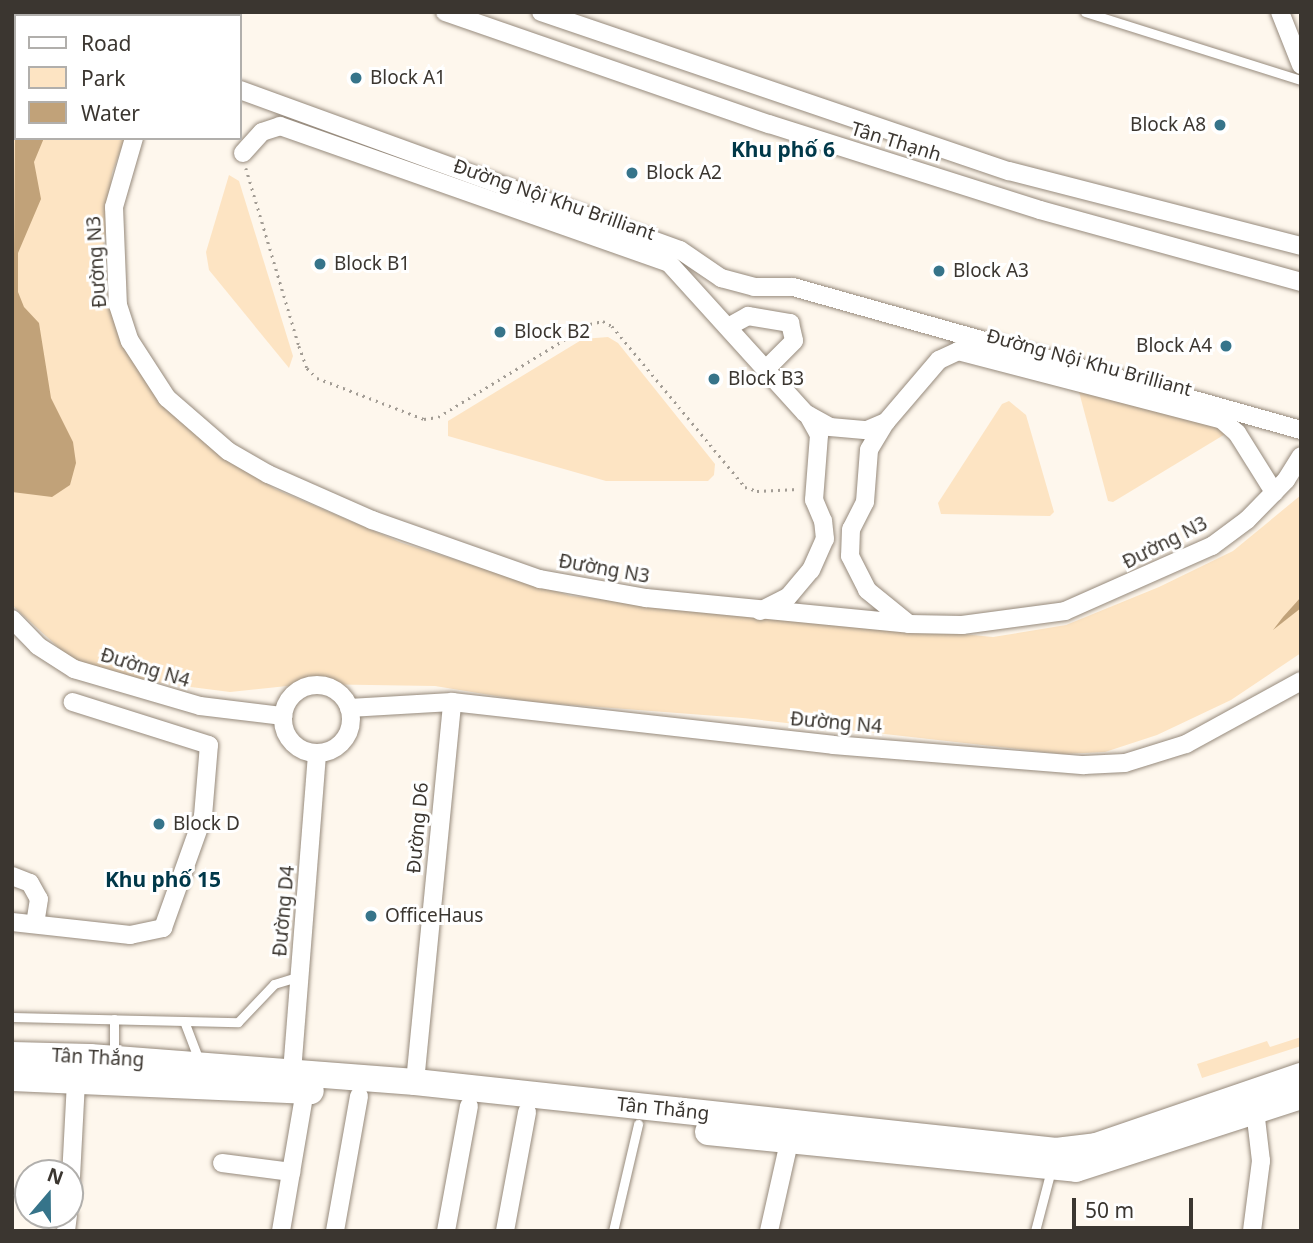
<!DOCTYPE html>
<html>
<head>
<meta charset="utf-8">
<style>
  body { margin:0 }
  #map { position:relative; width:1313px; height:1243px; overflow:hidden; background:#fef7ed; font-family:"Noto Sans",sans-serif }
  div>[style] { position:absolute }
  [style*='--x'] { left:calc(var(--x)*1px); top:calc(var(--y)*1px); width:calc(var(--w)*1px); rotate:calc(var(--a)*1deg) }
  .green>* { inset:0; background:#fde4c3 }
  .water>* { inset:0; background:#c1a279; transform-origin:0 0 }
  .path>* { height:2.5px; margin-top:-1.25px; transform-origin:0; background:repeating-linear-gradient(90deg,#a39d95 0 2px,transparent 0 7px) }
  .roads { filter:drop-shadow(0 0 2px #968a7c) drop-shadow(0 0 2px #968a7c) }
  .lane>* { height:9px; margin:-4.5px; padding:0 4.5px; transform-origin:4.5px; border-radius:4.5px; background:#fff }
  .street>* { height:18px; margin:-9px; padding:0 9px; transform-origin:9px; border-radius:9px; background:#fff }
  .street>.ring { margin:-9px; padding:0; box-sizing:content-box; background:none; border:18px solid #fff; border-radius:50% }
  .secondary>* { height:26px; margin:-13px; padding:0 13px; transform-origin:13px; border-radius:13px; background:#fff }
  .dots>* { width:19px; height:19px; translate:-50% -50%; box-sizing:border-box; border:4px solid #fff; border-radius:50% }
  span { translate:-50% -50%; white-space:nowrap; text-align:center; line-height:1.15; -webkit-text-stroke:6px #fff; paint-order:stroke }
  .poi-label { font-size:19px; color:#3b3630 }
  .left { translate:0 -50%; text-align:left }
  .right { translate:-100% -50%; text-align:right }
  .street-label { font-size:19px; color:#3b3630 }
  .neighbourhood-label { font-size:21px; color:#003849; font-weight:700 }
  .frame { position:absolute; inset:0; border:14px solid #3b3630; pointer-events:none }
  .legend { position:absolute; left:14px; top:14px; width:228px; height:126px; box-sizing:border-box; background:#fff; border:2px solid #b1afac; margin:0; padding:9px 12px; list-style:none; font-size:21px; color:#3b3630 }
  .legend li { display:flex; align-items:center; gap:14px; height:35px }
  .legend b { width:35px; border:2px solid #b1afac }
  .north { position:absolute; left:14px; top:1159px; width:70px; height:70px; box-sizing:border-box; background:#fff; border:2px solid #b1afac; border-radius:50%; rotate:20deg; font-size:19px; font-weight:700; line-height:28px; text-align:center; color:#3b3630 }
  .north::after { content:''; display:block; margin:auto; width:24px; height:32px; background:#36748a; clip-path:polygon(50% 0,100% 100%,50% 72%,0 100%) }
  .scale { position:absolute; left:1072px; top:1198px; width:121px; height:32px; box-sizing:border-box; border:4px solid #3b3630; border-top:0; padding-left:9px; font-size:21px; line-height:24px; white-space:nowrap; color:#3b3630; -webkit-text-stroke:5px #fff; paint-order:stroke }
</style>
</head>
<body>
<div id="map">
  <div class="green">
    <i style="clip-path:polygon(12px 12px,192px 12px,16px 16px,16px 138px,125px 138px,112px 173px,100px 281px,128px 353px,240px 466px,275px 489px,402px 543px,571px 596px,993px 637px,1066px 625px,1159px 587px,1233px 551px,1301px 495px,1301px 653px,1231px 700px,1157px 735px,1105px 752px,1063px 754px,743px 718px,533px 702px,435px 686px,306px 684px,230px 692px,136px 680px,70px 658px,12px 605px)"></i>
    <i style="clip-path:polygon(229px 175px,239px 181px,293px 356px,289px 368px,209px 270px,206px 252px)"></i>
    <i style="clip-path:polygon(608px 337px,618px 343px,715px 464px,714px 475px,708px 481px,606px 481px,448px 436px,448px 421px,583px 339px)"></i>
    <i style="clip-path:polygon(1078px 388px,1221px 426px,1227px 433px,1113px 502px,1108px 501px)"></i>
    <i style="clip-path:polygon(1009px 401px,1026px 415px,1054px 512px,1050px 516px,941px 514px,938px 503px,1002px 404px)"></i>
    <i style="clip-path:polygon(1301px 1037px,1301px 1046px,1202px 1078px,1197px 1064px,1267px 1041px,1270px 1047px)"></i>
  </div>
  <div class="water">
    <i style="left:22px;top:12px;width:92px;height:4px"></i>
    <i style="clip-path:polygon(16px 21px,16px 138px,44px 138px,34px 162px,41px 199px,18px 253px,18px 292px,24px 307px,39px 323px,51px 398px,73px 442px,76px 463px,70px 485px,52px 497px,12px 492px)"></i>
    <i style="clip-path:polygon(1301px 597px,1301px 608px,1273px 630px,1283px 617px)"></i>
  </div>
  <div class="path">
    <i style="--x:246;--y:168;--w:186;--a:73.4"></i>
    <i style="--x:299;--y:346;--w:23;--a:70"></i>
    <i style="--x:307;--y:368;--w:14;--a:45"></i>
    <i style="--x:317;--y:378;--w:115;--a:21"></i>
    <i style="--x:424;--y:419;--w:14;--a:-8"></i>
    <i style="--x:438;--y:417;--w:178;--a:-31.5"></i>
    <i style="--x:590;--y:324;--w:13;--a:-13"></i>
    <i style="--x:603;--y:321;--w:10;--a:29"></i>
    <i style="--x:612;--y:326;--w:209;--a:50.4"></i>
    <i style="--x:745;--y:487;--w:13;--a:18"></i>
    <i style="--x:757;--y:491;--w:41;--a:-2.8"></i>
  </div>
  <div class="roads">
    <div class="lane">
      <i style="--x:1085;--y:12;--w:226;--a:17.5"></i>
      <i style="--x:12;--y:1017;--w:226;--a:1.3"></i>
      <i style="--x:238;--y:1022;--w:52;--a:-46.5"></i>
      <i style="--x:274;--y:984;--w:27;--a:-17"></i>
      <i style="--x:114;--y:1019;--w:37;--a:90"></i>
      <i style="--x:184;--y:1021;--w:45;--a:69.1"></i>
      <i style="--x:613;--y:1231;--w:110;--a:-76.8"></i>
      <i style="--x:1035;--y:1231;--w:63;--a:-75.3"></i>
    </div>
    <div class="street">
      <i style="--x:445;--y:12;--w:343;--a:19.1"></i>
      <i style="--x:769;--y:124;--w:284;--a:17.6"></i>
      <i style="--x:1040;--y:210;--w:271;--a:15.4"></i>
      <i style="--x:541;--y:12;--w:494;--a:18.8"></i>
      <i style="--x:1009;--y:171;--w:301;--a:14.4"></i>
      <i style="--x:1280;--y:12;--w:57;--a:68.4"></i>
      <i style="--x:198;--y:16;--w:4;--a:-63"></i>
      <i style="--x:240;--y:90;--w:468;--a:20"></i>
      <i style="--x:680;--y:250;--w:50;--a:34.3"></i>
      <i style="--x:721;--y:278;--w:34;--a:15"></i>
      <i style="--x:754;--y:287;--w:39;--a:0"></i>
      <i style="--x:793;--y:287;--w:528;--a:15.72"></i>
      <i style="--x:134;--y:138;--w:72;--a:106.2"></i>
      <i style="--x:114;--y:207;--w:98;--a:87.7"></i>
      <i style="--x:118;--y:305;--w:38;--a:72"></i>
      <i style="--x:130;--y:341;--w:68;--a:57"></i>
      <i style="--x:167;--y:398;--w:81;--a:41"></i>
      <i style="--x:228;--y:451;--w:46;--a:29.9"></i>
      <i style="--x:268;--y:474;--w:114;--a:23.9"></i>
      <i style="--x:372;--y:520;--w:178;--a:19.4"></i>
      <i style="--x:540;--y:579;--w:108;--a:10.2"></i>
      <i style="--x:646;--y:598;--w:264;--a:5.6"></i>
      <i style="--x:909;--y:624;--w:53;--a:1.1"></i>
      <i style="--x:962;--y:625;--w:104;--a:-7.7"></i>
      <i style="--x:1065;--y:611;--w:161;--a:-23.9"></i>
      <i style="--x:1212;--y:546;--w:44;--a:-36.6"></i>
      <i style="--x:1247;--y:520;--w:56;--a:-45.7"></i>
      <i style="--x:1286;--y:480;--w:28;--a:-58"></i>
      <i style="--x:243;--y:153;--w:28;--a:-48"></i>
      <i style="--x:262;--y:132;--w:19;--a:-18"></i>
      <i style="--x:280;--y:126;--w:412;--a:19.4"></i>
      <i style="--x:669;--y:263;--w:202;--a:47.8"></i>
      <i style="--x:805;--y:413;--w:29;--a:29"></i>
      <i style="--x:830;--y:427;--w:37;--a:5"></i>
      <i style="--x:867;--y:430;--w:21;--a:-23"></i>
      <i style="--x:886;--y:422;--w:82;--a:-49.5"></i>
      <i style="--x:939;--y:360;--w:21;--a:-25"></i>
      <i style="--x:958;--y:351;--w:273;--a:14.6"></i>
      <i style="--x:1222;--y:420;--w:20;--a:41"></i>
      <i style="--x:1237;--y:433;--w:70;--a:57.9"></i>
      <i style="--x:728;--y:327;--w:23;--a:-29"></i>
      <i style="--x:748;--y:316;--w:43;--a:9.5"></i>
      <i style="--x:790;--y:323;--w:18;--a:77"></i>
      <i style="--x:794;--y:341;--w:40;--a:135"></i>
      <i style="--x:885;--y:423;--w:31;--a:121"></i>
      <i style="--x:869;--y:450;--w:52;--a:94.4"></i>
      <i style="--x:865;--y:502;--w:30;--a:117"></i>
      <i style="--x:851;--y:529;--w:27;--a:92"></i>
      <i style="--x:850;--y:556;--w:38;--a:63"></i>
      <i style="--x:867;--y:590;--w:54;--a:39"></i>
      <i style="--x:760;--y:611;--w:31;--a:-27"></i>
      <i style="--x:788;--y:597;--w:35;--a:-50"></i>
      <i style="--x:811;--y:570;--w:34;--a:-66"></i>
      <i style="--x:825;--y:539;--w:18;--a:-96"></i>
      <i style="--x:823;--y:521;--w:23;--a:-113"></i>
      <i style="--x:814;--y:500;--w:65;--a:-85.6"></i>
      <i style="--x:819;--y:435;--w:23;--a:-119"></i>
      <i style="--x:12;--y:619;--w:37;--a:46"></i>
      <i style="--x:38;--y:646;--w:43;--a:32.6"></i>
      <i style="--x:74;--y:669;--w:131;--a:16.4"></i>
      <i style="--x:200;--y:706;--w:84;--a:6.9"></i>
      <i class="ring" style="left:283px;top:685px;width:50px;height:50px"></i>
      <i style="--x:349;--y:708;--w:103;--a:-3.3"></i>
      <i style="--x:452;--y:702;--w:383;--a:6.4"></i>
      <i style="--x:833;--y:745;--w:252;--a:4.6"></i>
      <i style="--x:1084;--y:765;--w:41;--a:-2.8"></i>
      <i style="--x:1125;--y:763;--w:64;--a:-17.3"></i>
      <i style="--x:1186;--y:744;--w:131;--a:-28.7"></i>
      <i style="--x:12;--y:876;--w:19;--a:21"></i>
      <i style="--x:30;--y:883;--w:18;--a:61"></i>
      <i style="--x:39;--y:899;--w:25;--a:99"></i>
      <i style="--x:12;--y:922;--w:119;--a:6.3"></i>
      <i style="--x:130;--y:935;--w:34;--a:-12"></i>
      <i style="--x:163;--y:928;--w:119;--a:-70.3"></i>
      <i style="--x:203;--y:816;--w:71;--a:-85.2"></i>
      <i style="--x:209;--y:745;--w:143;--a:-162.5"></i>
      <i style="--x:292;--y:1072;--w:319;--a:-85.5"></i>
      <i style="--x:415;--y:1082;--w:382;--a:-84.4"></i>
      <i style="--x:222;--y:1163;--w:70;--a:7.4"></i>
      <i style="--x:70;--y:1196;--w:116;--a:-87"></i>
      <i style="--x:66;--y:1231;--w:16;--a:-83"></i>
      <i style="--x:281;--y:1231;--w:142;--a:-80.3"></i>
      <i style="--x:335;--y:1231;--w:137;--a:-79.9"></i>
      <i style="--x:446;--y:1231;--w:127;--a:-79.6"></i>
      <i style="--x:505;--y:1231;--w:121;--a:-79.5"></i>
      <i style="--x:769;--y:1231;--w:91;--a:-77.3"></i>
      <i style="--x:1252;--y:1231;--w:71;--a:-82.7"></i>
      <i style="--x:1261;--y:1161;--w:51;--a:-96.7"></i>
    </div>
    <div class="secondary">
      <i style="--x:12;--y:1055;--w:78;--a:1.5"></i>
      <i style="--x:90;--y:1057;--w:326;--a:4.4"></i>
      <i style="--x:415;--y:1082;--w:645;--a:6.14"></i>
      <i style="--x:1056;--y:1151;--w:40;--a:-7.1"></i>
      <i style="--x:1096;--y:1146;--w:217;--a:-18.9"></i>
      <i style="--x:12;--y:1078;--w:299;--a:2.5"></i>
      <i style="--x:708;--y:1132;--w:370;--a:5.7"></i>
      <i style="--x:1076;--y:1169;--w:237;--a:-18"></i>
    </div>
  </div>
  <div class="dots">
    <i style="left:356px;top:78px;background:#36748a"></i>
    <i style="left:1220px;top:125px;background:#36748a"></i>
    <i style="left:632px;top:173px;background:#36748a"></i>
    <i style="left:320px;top:264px;background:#36748a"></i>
    <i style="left:939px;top:271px;background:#36748a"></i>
    <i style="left:500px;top:332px;background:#36748a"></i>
    <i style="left:1226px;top:346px;background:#36748a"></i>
    <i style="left:714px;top:379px;background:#36748a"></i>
    <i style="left:159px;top:824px;background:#36748a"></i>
    <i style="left:371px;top:916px;background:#36748a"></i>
  </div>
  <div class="poi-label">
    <span class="left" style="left:370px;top:78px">Block A1</span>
    <span class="right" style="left:1206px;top:125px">Block A8</span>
    <span class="left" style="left:646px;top:173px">Block A2</span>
    <span class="left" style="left:334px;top:264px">Block B1</span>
    <span class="left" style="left:953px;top:271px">Block A3</span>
    <span class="left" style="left:514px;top:332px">Block B2</span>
    <span class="right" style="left:1212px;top:346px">Block A4</span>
    <span class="left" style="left:728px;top:379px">Block B3</span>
    <span class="left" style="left:173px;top:824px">Block D</span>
    <span class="left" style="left:385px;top:916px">OfficeHaus</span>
  </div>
  <div class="street-label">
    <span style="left:896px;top:142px;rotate:17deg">Tân Thạnh</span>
    <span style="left:554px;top:200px;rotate:19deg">Đường Nội Khu Brilliant</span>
    <span style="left:97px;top:262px;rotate:-94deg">Đường N3</span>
    <span style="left:1089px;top:363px;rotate:15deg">Đường Nội Khu Brilliant</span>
    <span style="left:1165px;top:543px;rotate:-27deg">Đường N3</span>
    <span style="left:604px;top:569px;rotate:10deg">Đường N3</span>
    <span style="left:145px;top:668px;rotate:17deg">Đường N4</span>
    <span style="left:836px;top:723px;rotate:5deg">Đường N4</span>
    <span style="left:418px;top:828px;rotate:-85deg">Đường D6</span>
    <span style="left:284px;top:911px;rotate:-85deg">Đường D4</span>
    <span style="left:98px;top:1058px;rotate:3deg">Tân Thắng</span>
    <span style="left:663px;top:1109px;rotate:6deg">Tân Thắng</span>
  </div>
  <div class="neighbourhood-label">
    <span style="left:783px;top:149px">Khu phố 6</span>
    <span style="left:163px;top:879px">Khu phố 15</span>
  </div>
  <div class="frame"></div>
  <ul class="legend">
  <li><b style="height:9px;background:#fff"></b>Road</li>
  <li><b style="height:19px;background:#fde4c3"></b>Park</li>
  <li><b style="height:19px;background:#c1a279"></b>Water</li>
  </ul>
  <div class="north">N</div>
  <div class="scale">50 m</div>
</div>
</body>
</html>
